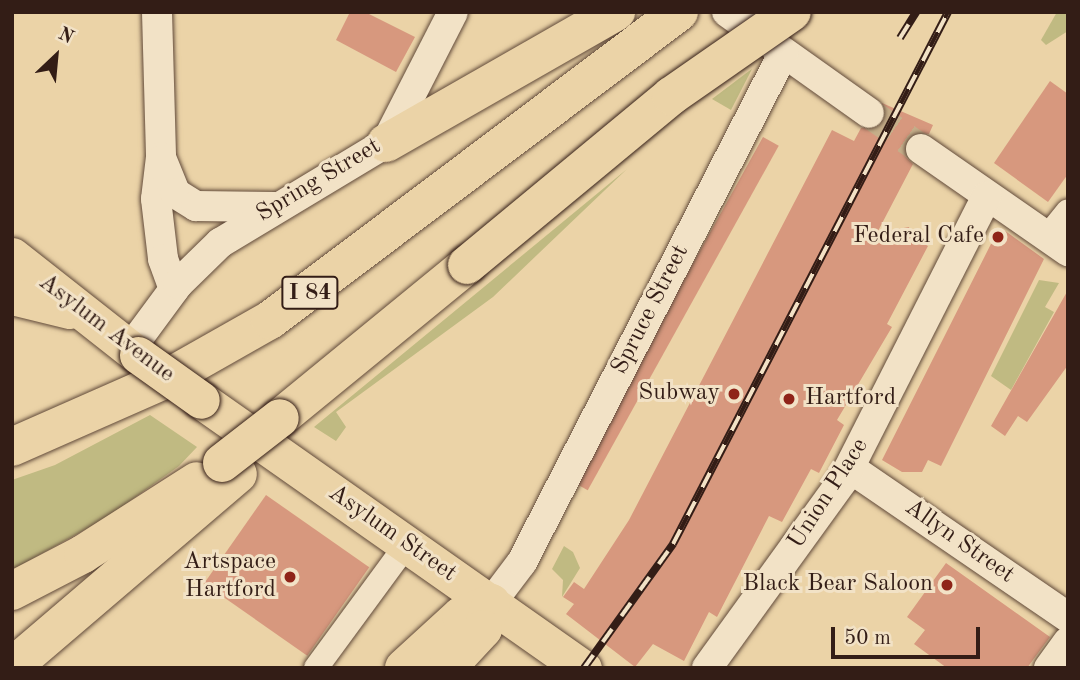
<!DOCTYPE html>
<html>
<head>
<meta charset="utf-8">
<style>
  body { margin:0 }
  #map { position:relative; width:1080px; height:680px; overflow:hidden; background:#ebd3a7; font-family:"Old Standard TT",serif }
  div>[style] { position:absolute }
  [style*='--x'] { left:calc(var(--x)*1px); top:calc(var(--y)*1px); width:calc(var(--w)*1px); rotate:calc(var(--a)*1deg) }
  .green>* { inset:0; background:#c0ba82 }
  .building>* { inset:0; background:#d7987e; transform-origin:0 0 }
  .tertiary-tunnel>* { height:30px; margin-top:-15px; transform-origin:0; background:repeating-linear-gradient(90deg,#c6af8a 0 30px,transparent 0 45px) }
  .roads { filter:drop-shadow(0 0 2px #614a3a) drop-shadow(0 0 2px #614a3a) }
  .minor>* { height:24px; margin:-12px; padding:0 12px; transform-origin:12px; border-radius:12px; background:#f2e2c6 }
  .tertiary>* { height:30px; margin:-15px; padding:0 15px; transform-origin:15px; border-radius:15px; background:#f2e2c6 }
  .primary>* { height:37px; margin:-18.5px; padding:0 18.5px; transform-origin:18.5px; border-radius:18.5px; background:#ebd3a7 }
  .motorway>* { height:38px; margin:-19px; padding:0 19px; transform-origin:19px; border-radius:19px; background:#ebd3a7 }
  .rail>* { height:8px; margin-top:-4px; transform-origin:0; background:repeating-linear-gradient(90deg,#f2e2c6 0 16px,#331d16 0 32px); box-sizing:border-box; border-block:2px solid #331d16 }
  .bridges { filter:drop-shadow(0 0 2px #331d16) drop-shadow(0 0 2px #331d16) }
  .primary-bridge>* { height:37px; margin:-18.5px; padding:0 18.5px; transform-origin:18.5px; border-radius:18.5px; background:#ebd3a7 }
  .motorway-bridge>* { height:38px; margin:-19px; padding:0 19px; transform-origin:19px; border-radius:19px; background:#ebd3a7 }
  .dots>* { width:19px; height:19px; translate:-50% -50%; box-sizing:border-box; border:4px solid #f2e2c6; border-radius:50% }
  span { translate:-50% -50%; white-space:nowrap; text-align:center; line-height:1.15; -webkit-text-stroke:6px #f2e2c6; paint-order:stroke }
  .shield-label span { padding:2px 5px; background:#f2e2c6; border:2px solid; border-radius:5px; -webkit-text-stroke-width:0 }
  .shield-label { font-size:23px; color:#331d16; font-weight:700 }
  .street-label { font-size:24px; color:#331d16 }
  .poi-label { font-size:24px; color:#331d16 }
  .right { translate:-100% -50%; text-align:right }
  .left { translate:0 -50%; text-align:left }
  .frame { position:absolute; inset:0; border:14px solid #331d16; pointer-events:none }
  .north { position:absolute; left:21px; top:21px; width:70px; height:70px; -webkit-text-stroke:5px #f2e2c6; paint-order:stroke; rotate:26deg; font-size:19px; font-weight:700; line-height:28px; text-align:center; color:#331d16 }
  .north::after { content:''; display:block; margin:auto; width:24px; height:32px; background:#331d16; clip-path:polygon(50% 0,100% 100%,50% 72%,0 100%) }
  .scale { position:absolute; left:831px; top:627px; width:149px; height:32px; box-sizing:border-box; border:4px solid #331d16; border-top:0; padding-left:9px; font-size:21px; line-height:24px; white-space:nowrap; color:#331d16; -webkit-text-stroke:5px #f2e2c6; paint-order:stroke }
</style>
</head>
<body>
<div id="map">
  <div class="green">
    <i style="clip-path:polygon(1057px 12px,1068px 12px,1068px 31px,1046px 45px,1041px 40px)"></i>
    <i style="clip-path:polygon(752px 69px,731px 110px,712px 99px,745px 74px)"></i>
    <i style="clip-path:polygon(627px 169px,493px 297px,336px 412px,346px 427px,336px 441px,314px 427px)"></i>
    <i style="clip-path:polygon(1039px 280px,1059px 283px,1045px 307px,1054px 312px,1011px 390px,991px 376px)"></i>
    <i style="clip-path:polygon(150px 415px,197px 447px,179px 466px,106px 518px,12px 570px,12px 480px,55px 465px)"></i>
    <i style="clip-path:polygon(564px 546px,573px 552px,580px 568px,562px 597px,563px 580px,552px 569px)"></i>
  </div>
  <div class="building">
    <i style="clip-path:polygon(350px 12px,365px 12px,415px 37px,396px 72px,336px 40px)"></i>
    <i style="clip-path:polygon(1050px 81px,1068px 94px,1068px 174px,1048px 202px,994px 163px)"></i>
    <i style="clip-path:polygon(882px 103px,933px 125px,929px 134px,914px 133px,906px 140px,905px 156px,913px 164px,877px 233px,909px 227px,911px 237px,928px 246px,887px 324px,892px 327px,837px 420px,844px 425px,819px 473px,811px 469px,782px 522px,769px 516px,717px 617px,709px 612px,684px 661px,653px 644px,635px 667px,566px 614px,574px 604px,563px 597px,574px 582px,584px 589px,629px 520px,832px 130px,854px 141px,861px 128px,883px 124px)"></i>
    <i style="left:763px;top:137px;width:18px;height:394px;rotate:29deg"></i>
    <i style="clip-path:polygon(1004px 230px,1044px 259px,941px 466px,928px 460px,922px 472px,902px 472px,882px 460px,997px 232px)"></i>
    <i style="clip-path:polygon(1068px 290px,1068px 365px,1027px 422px,1018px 416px,1005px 436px,991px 426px)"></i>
    <i style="left:266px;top:495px;width:126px;height:108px;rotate:35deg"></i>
    <i style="clip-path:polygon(946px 563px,1050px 637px,1027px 668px,947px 668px,914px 644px,925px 630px,907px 617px)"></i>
  </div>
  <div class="tertiary-tunnel">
    <i style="--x:869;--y:113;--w:63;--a:34.7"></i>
  </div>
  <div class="roads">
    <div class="minor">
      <i style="--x:1047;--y:237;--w:33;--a:-51"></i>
      <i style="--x:316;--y:668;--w:154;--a:-53.7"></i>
    </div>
    <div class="tertiary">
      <i style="--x:157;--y:12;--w:145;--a:88.4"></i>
      <i style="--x:161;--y:157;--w:42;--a:96.8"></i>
      <i style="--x:156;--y:199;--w:60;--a:83.3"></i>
      <i style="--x:163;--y:259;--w:32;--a:70"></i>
      <i style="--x:727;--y:12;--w:174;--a:35.4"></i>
      <i style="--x:921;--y:149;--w:179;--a:34.8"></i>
      <i style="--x:162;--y:160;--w:35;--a:68"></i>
      <i style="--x:175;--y:193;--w:25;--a:32"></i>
      <i style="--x:196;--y:206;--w:78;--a:0.7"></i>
      <i style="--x:130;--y:349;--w:81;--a:-53.6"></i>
      <i style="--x:178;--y:284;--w:59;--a:-44.3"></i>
      <i style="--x:220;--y:243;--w:194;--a:-31.1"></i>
      <i style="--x:386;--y:143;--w:147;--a:-62.9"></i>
      <i style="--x:850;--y:468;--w:264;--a:34.4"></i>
      <i style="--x:491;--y:603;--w:51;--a:-52.9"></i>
      <i style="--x:522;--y:562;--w:571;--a:-62.81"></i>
      <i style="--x:707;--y:668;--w:232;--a:-54.1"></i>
      <i style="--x:843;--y:480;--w:318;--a:-63.1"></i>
      <i style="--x:1049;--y:668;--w:32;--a:-54"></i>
    </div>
    <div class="primary">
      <i style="--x:12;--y:256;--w:160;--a:38.2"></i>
      <i style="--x:12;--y:296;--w:59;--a:13.8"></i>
      <i style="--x:201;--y:400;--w:467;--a:35.1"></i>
    </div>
    <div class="motorway">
      <i style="--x:386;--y:143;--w:265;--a:-29.7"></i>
      <i style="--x:280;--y:418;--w:242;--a:-39.3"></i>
      <i style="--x:12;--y:447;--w:166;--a:-23.8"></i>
      <i style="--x:164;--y:380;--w:122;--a:-29.5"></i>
      <i style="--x:270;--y:320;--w:512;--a:-36.98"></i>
      <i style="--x:12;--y:591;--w:80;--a:-27.5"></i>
      <i style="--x:83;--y:554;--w:135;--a:-32.6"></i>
      <i style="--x:12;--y:667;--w:297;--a:-40.5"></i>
      <i style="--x:404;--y:668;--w:77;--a:-42.4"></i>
      <i style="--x:461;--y:616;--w:33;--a:-23"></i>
      <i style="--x:491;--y:603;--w:27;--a:107"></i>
      <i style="--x:483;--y:629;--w:53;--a:132.7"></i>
    </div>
  </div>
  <div class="rail">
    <i style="--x:900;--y:38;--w:31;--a:-58"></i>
    <i style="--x:584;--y:668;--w:153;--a:-54.3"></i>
    <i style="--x:673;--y:544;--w:599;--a:-62.66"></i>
  </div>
  <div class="bridges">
    <div class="primary-bridge">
      <i style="--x:138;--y:355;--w:77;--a:35.5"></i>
    </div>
    <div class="motorway-bridge">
      <i style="--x:467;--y:265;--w:265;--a:-39.6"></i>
      <i style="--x:671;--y:96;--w:147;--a:-34.8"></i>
      <i style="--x:222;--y:463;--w:73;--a:-37.8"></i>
    </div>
  </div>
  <div class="dots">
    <i style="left:998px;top:237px;background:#8f2418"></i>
    <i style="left:734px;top:394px;background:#8f2418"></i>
    <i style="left:789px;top:399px;background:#8f2418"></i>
    <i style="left:290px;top:577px;background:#8f2418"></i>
    <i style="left:947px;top:585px;background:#8f2418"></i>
  </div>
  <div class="shield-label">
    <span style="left:310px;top:293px">I 84</span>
  </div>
  <div class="street-label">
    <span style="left:319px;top:181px;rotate:-31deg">Spring Street</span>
    <span style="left:651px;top:310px;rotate:-63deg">Spruce Street</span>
    <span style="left:106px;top:329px;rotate:37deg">Asylum Avenue</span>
    <span style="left:829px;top:494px;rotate:-57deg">Union Place</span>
    <span style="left:392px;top:534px;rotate:35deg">Asylum Street</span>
    <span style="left:959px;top:542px;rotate:35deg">Allyn Street</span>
  </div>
  <div class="poi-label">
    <span class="right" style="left:984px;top:237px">Federal Cafe</span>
    <span class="right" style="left:720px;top:394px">Subway</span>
    <span class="left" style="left:805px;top:399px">Hartford</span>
    <span class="right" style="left:276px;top:577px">Artspace<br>Hartford</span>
    <span class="right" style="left:933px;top:585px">Black Bear Saloon</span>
  </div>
  <div class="frame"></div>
  <div class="north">N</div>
  <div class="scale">50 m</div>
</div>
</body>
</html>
